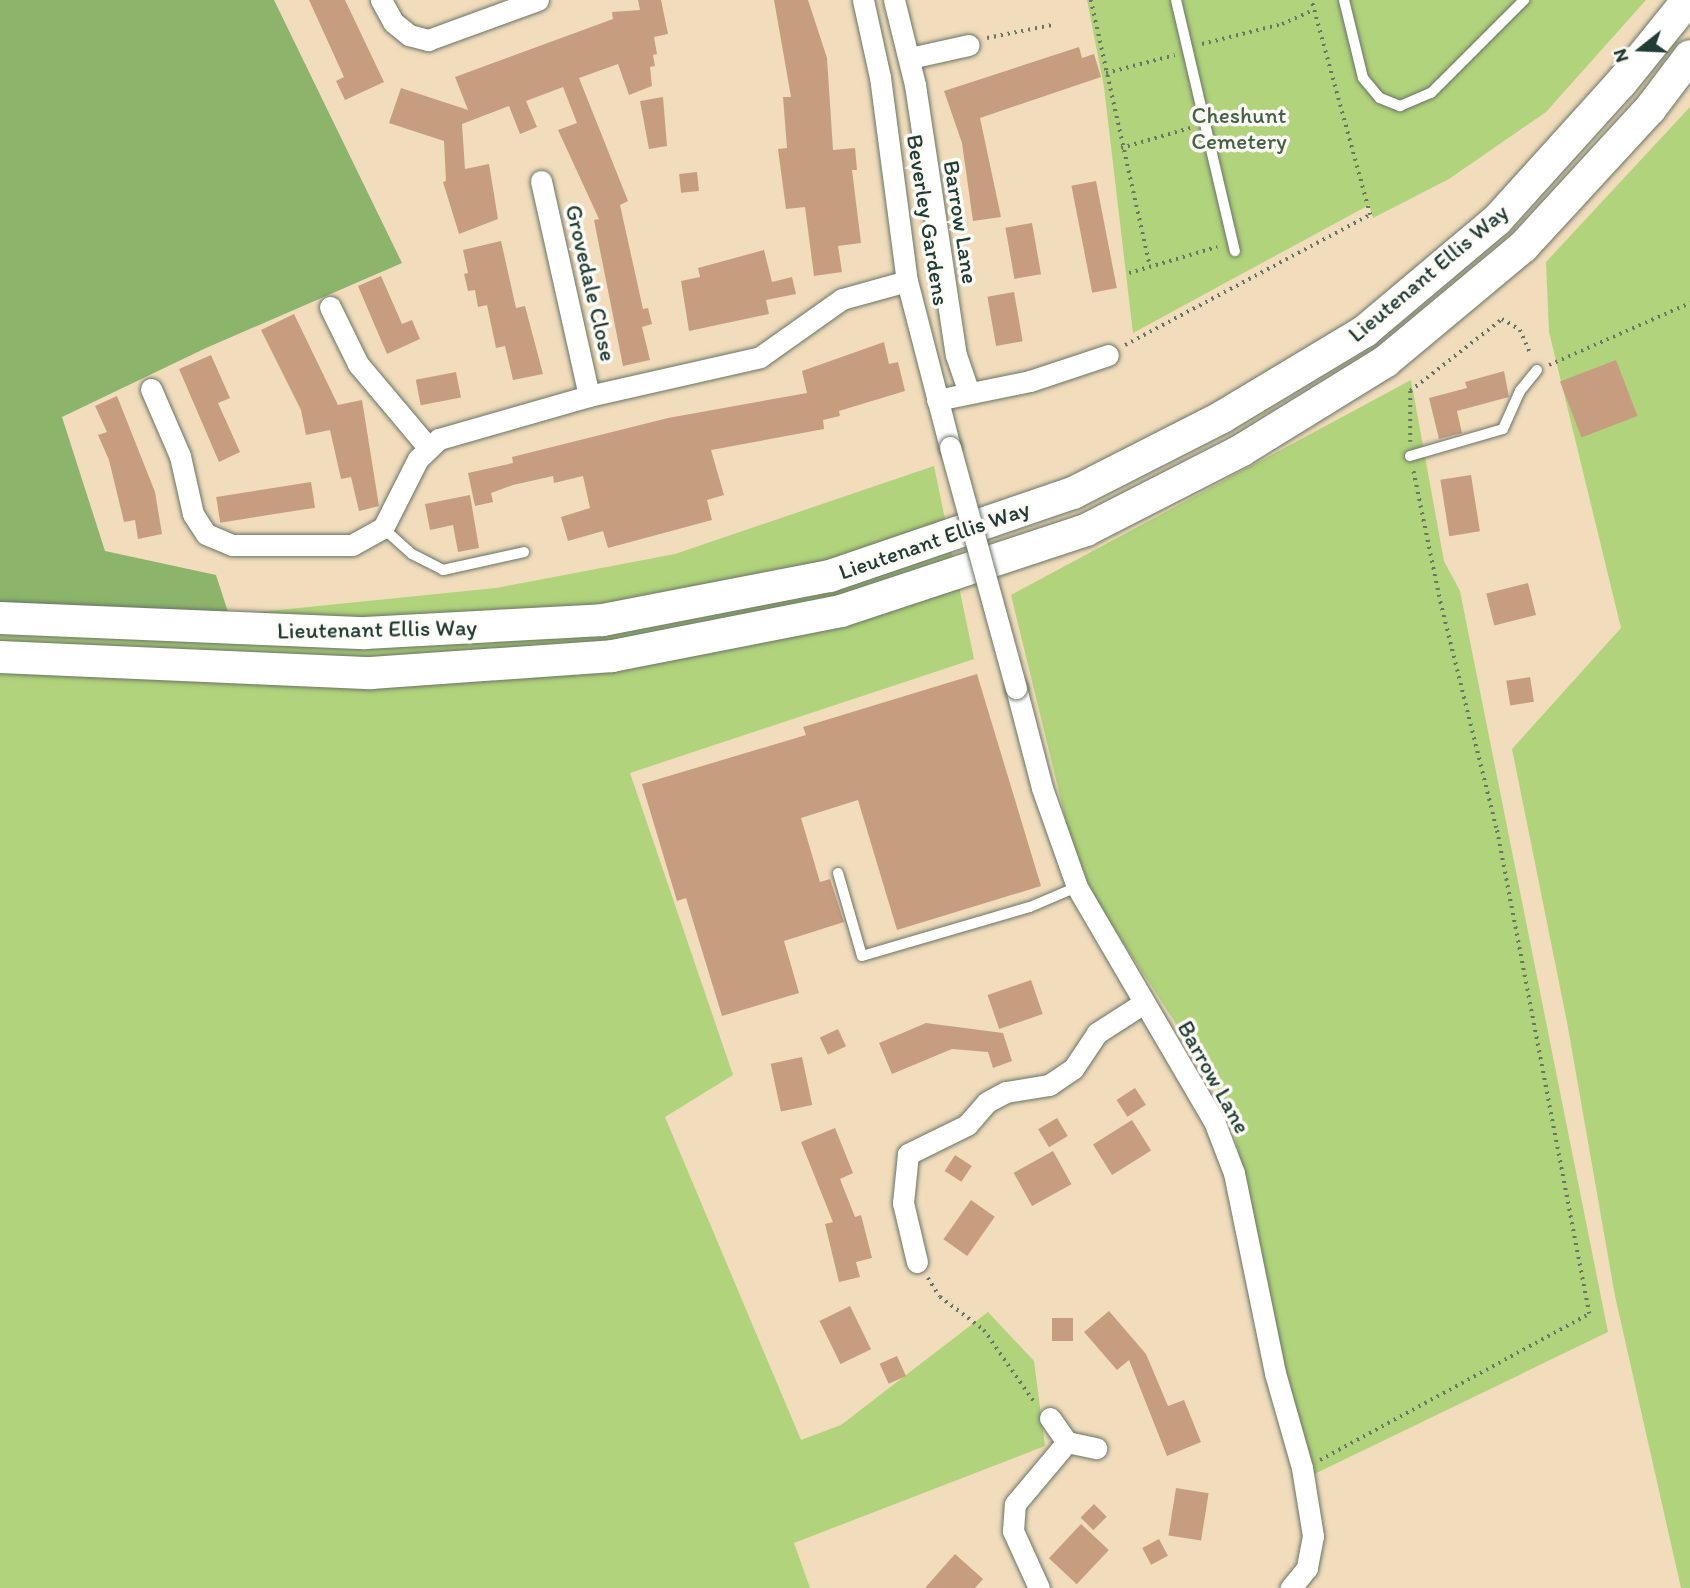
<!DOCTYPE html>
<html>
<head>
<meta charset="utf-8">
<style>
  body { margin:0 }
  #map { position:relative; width:1690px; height:1588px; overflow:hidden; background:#f1dcbc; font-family:Itim,sans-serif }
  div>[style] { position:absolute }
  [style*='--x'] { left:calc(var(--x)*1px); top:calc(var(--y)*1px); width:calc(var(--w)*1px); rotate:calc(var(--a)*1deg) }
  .green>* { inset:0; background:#b1d37b }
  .forest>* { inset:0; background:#8cb56b }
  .building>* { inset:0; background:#c79d80; transform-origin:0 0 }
  .path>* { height:3.5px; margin-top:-1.75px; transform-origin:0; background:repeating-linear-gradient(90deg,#687564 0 2px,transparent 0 7px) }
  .roads { filter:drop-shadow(0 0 2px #687564) drop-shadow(0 0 2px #687564) }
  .service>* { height:10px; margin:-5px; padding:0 5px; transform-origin:5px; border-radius:5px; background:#fff }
  .minor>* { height:21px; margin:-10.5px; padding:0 10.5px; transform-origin:10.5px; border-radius:10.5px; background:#fff }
  .secondary>* { height:32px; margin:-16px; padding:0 16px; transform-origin:16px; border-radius:16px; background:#fff }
  .bridges { filter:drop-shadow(0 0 2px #687564) drop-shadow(0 0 2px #687564) }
  .minor-bridge>* { height:21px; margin:-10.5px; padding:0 10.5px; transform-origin:10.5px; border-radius:10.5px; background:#fff }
  span { translate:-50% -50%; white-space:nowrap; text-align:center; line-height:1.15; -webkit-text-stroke:7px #fdfcf7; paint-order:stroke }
  .park-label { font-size:23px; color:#446246 }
  .street-label { font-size:23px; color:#1f3d34 }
  .north { position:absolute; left:1606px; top:14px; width:70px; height:70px; -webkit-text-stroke:5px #fdfcf7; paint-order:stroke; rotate:252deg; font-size:19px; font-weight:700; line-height:28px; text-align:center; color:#1f3d34 }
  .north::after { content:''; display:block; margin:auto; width:24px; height:32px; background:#1f3d34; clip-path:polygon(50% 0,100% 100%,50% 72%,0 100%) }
</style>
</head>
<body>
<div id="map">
  <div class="green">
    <i style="clip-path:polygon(1087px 0,1646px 0,1546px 112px,1449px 179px,1373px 218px,1369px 205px,1133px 333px,1104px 87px)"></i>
    <i style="clip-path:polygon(1690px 107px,1690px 1588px,1681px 1588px,1615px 1296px,1567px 1022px,1512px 749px,1621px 628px,1549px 332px,1546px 262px)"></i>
    <i style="clip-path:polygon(1411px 380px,1444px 561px,1460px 591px,1608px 1332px,1304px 1479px,1229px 1106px,1079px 874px,1011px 595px)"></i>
    <i style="clip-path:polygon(934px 466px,974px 659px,630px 773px,733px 1075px,665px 1117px,801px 1440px,841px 1425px,988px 1312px,1034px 1361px,1045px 1446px,794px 1543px,810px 1588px,0 1588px,0 602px,229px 615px,496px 588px,675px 554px)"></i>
  </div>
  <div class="forest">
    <i style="clip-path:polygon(0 0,274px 0,402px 263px,206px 348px,62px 417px,105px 551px,216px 575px,229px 615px,0 602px)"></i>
  </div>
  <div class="building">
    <i style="clip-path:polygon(309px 0,345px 0,384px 82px,345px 100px,336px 81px,344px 77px)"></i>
    <i style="clip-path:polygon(638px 0,661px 0,668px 34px,654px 37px,657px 54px,653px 55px,655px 66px,650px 67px,652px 86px,629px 95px,618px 64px,579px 78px,628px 201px,620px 205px,643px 309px,648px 308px,652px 324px,642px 327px,650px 360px,623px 366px,594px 220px,599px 219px,558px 130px,577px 123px,563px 87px,526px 101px,537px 127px,520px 134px,509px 106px,462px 124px,465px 169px,489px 164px,498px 219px,459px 234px,443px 182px,446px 181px,444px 141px,389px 123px,401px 88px,468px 110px,455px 77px,613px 19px,612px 12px,640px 10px)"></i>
    <i style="clip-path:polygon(774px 0,808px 0,827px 58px,833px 150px,855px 148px,857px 170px,852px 170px,861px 243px,838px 246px,842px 272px,814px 276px,805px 207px,786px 209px,778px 149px,787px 148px,783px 97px,791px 97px)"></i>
    <i style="clip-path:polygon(1079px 47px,1082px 58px,1094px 54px,1101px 77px,980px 118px,1001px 217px,973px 221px,962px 143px,944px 91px)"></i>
    <i style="clip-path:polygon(663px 97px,667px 146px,649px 149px,640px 101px)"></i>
    <i style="left:697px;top:172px;width:19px;height:18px;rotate:84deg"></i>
    <i style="left:1096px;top:181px;width:109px;height:25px;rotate:79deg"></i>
    <i style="left:1032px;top:223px;width:52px;height:27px;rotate:80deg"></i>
    <i style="clip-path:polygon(501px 241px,516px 308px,525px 306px,543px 374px,513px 380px,505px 346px,496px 348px,487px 305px,478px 307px,475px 290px,468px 291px,464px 274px,468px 273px,463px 250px)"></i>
    <i style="clip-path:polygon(764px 250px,772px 282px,792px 277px,796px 294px,766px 300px,769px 314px,689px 331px,681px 281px,700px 277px,698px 268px)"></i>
    <i style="clip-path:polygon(381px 276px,402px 324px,412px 320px,420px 339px,387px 354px,358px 286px)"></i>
    <i style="left:1014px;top:292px;width:50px;height:27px;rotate:80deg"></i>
    <i style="clip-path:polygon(294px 314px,338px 405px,362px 400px,379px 506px,359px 511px,351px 477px,341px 479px,330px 430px,306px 435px,301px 410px,261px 330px)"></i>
    <i style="clip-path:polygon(884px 342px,889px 364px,898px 362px,905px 391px,839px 411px,840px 416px,823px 420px,824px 429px,711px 450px,724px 495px,707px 500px,712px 520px,608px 548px,603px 531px,568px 541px,561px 517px,590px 508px,583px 476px,554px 483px,553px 476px,513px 485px,491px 493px,493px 502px,475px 506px,468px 473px,513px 463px,512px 457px,668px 418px,807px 393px,802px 371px)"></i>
    <i style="clip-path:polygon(211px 355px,230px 398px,218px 403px,240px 452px,219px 462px,179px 369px)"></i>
    <i style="left:1616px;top:360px;width:60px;height:60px;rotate:69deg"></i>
    <i style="clip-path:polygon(1504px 371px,1509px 397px,1457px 411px,1462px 433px,1439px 439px,1429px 398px,1467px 388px,1465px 382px)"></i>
    <i style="left:456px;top:372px;width:26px;height:41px;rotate:79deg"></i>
    <i style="clip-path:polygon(117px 396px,155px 492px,162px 534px,138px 539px,135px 520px,124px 522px,109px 460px,98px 435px,107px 432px,95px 406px)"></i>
    <i style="left:1471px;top:475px;width:57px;height:31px;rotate:81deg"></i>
    <i style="left:311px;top:482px;width:26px;height:96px;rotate:81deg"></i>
    <i style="clip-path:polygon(470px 495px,479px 548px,458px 552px,453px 525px,430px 530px,425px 504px)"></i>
    <i style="left:1528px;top:583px;width:33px;height:43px;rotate:76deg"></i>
    <i style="clip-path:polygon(977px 674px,1041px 886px,897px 930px,858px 800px,801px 818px,820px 882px,830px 879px,844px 922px,784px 941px,799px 993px,722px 1016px,686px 898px,677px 901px,642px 784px,806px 735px,803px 727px)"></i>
    <i style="left:1530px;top:677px;width:25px;height:24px;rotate:81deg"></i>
    <i style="left:1031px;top:980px;width:36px;height:46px;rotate:71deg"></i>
    <i style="clip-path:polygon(926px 1023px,1003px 1033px,1012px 1061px,993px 1068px,988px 1052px,952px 1049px,892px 1074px,879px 1043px)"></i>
    <i style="left:838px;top:1029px;width:19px;height:20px;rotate:65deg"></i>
    <i style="left:802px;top:1057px;width:49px;height:32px;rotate:78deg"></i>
    <i style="left:1135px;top:1088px;width:20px;height:22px;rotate:57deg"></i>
    <i style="left:1057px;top:1118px;width:21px;height:22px;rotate:59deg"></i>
    <i style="left:1132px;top:1120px;width:36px;height:46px;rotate:58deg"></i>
    <i style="clip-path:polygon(835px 1128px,853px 1173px,840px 1179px,855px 1217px,861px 1215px,872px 1258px,856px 1262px,860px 1277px,839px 1282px,825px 1224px,833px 1222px,801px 1142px)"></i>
    <i style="left:1053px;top:1151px;width:38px;height:45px;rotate:61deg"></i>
    <i style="left:955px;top:1155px;width:20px;height:19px;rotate:33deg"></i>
    <i style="left:971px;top:1200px;width:29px;height:48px;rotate:35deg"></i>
    <i style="left:850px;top:1306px;width:48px;height:34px;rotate:64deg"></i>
    <i style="clip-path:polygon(1109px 1311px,1146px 1354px,1168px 1406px,1184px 1400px,1201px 1442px,1167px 1456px,1129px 1360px,1117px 1370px,1084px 1332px)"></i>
    <i style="left:1052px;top:1318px;width:21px;height:23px"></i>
    <i style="left:897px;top:1356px;width:22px;height:19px;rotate:66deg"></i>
    <i style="left:1176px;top:1488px;width:33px;height:48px;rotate:9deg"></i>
    <i style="left:1094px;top:1504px;width:18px;height:19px;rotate:45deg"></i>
    <i style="left:1081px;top:1524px;width:38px;height:47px;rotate:43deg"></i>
    <i style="left:1159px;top:1539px;width:19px;height:19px;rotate:62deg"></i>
    <i style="clip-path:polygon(955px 1554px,983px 1579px,975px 1588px,925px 1588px)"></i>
  </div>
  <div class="path">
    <i style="--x:1091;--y:0;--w:273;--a:77.5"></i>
    <i style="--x:987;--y:38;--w:66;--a:-11.3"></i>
    <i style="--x:1202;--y:44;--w:82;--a:-14"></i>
    <i style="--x:1282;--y:24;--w:35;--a:-24"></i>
    <i style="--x:1106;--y:73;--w:71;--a:-14.6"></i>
    <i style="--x:1121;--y:148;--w:72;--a:-16.2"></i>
    <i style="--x:1129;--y:273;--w:92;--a:-16.5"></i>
    <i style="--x:1125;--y:345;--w:277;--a:-28"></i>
    <i style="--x:1370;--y:215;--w:223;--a:-105.3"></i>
    <i style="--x:1549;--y:365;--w:154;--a:-23.7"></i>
    <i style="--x:1410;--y:442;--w:51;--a:-90"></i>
    <i style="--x:1410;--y:391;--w:117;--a:-38"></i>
    <i style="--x:1502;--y:319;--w:21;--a:31"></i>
    <i style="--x:1520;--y:330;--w:27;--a:66"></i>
    <i style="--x:928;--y:1278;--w:22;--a:58"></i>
    <i style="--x:940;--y:1297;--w:55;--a:36.9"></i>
    <i style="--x:984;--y:1330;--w:89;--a:55.1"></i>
    <i style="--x:1320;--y:1460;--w:306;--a:-28.5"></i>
    <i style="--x:1589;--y:1314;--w:495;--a:-100.8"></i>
    <i style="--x:1496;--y:828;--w:238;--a:-103.9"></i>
    <i style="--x:1439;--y:597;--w:130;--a:-101.6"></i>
  </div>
  <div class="roads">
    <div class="service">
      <i style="--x:1176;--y:0;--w:258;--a:76.8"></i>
      <i style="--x:1344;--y:0;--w:80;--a:76.3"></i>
      <i style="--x:1363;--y:78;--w:26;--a:50"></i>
      <i style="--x:1380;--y:98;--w:22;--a:22"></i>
      <i style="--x:1400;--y:106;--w:34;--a:-23"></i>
      <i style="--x:1431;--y:93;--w:132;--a:-45"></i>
      <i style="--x:1410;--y:456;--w:97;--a:-16.2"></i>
      <i style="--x:1503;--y:429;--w:42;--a:-65.9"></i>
      <i style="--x:1520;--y:391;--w:27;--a:-51"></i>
      <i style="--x:383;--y:528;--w:39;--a:42"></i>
      <i style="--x:412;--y:554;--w:35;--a:27"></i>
      <i style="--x:443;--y:570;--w:83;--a:-12.5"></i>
      <i style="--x:838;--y:873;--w:86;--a:73.9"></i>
      <i style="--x:862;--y:956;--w:175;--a:-16.3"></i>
      <i style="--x:1030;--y:907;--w:51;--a:-23.1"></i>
    </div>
    <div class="minor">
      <i style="--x:381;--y:0;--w:25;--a:61"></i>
      <i style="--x:393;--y:22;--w:21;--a:39"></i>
      <i style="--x:409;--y:35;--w:20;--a:15"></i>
      <i style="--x:428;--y:40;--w:117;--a:-20"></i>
      <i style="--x:863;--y:0;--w:79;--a:77.6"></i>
      <i style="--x:880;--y:77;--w:206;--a:82.5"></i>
      <i style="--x:907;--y:281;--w:171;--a:75.5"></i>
      <i style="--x:894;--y:0;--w:88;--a:76.1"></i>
      <i style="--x:915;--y:85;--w:273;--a:81.4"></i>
      <i style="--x:956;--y:355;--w:39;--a:71"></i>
      <i style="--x:910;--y:58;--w:60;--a:-12.4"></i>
      <i style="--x:541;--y:181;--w:220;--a:77.4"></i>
      <i style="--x:330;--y:307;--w:64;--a:63.8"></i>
      <i style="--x:358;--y:364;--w:109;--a:49.9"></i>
      <i style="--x:151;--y:389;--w:73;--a:66.6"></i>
      <i style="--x:180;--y:456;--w:59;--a:77.4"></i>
      <i style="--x:193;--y:514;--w:24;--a:57"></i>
      <i style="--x:206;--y:534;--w:28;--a:23"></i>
      <i style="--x:232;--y:545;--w:120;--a:0"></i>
      <i style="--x:352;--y:545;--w:35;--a:-29"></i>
      <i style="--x:383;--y:528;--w:77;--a:-63.1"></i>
      <i style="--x:418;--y:459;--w:29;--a:-44"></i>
      <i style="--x:439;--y:439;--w:156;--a:-16"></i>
      <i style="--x:589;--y:396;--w:175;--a:-12.8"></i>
      <i style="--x:760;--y:357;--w:100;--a:-35.3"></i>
      <i style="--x:842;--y:299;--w:67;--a:-15.5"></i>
      <i style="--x:937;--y:400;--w:95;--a:-11.5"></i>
      <i style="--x:1030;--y:381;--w:82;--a:-18.4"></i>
      <i style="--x:1016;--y:688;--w:103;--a:75.4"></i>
      <i style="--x:1042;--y:788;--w:105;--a:70.5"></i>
      <i style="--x:1077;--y:887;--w:271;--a:59.7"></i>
      <i style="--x:1214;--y:1121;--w:56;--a:69"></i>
      <i style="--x:1234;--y:1173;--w:204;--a:78.4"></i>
      <i style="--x:1275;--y:1373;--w:99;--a:74.1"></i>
      <i style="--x:1302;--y:1468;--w:69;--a:80.8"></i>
      <i style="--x:1313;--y:1536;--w:33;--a:101"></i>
      <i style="--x:1307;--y:1568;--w:26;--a:129"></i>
      <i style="--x:917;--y:1262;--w:61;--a:-103.3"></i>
      <i style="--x:903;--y:1203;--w:49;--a:-84.2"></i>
      <i style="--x:908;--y:1154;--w:66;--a:-26.2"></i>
      <i style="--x:967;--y:1125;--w:30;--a:-49"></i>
      <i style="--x:987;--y:1102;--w:21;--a:-28"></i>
      <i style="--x:1006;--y:1092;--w:44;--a:-9.2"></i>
      <i style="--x:1049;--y:1085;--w:29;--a:-34"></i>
      <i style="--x:1073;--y:1069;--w:43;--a:-56.3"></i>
      <i style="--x:1097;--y:1033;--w:54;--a:-32.8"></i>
      <i style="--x:1050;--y:1418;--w:29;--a:55"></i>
      <i style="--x:1067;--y:1442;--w:30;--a:12"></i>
      <i style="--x:1039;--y:1588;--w:63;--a:-114.5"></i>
      <i style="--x:1013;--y:1531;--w:27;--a:-86"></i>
      <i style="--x:1015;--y:1504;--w:81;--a:-50"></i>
    </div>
    <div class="secondary">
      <i style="--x:0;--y:618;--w:365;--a:2.4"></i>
      <i style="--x:365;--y:633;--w:238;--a:-3.1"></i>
      <i style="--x:603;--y:620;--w:231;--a:-11"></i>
      <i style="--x:830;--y:576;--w:257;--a:-18.9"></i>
      <i style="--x:1073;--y:493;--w:167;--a:-27"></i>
      <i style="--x:1222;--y:417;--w:167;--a:-31"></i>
      <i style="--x:1365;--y:331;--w:172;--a:-40.1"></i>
      <i style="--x:1497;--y:220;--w:185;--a:-47.9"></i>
      <i style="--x:1621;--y:83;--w:107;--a:-51.1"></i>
      <i style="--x:0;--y:657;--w:371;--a:2.5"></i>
      <i style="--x:371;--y:673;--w:242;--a:-4"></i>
      <i style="--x:612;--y:656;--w:233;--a:-11.1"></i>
      <i style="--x:841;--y:611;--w:258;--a:-18.3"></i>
      <i style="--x:1086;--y:530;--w:175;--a:-27.1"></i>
      <i style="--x:1242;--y:450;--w:169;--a:-31.7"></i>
      <i style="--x:1386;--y:361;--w:178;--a:-39.8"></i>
      <i style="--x:1523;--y:247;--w:188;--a:-47.4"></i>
      <i style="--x:1650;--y:109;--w:66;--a:-53"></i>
    </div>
  </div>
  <div class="bridges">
    <div class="minor-bridge">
      <i style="--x:950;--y:447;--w:250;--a:74.7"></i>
    </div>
  </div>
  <div class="park-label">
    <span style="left:1239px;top:128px">Cheshunt<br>Cemetery</span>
  </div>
  <div class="street-label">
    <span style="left:928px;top:220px;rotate:81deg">Beverley Gardens</span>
    <span style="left:961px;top:222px;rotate:81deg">Barrow Lane</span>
    <span style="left:1428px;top:273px;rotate:-40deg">Lieutenant Ellis Way</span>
    <span style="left:591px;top:283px;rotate:77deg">Grovedale Close</span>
    <span style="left:934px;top:540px;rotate:-19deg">Lieutenant Ellis Way</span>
    <span style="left:377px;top:629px;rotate:-1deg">Lieutenant Ellis Way</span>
    <span style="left:1214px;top:1077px;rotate:61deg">Barrow Lane</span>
  </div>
  <div class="north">N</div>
</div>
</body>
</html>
